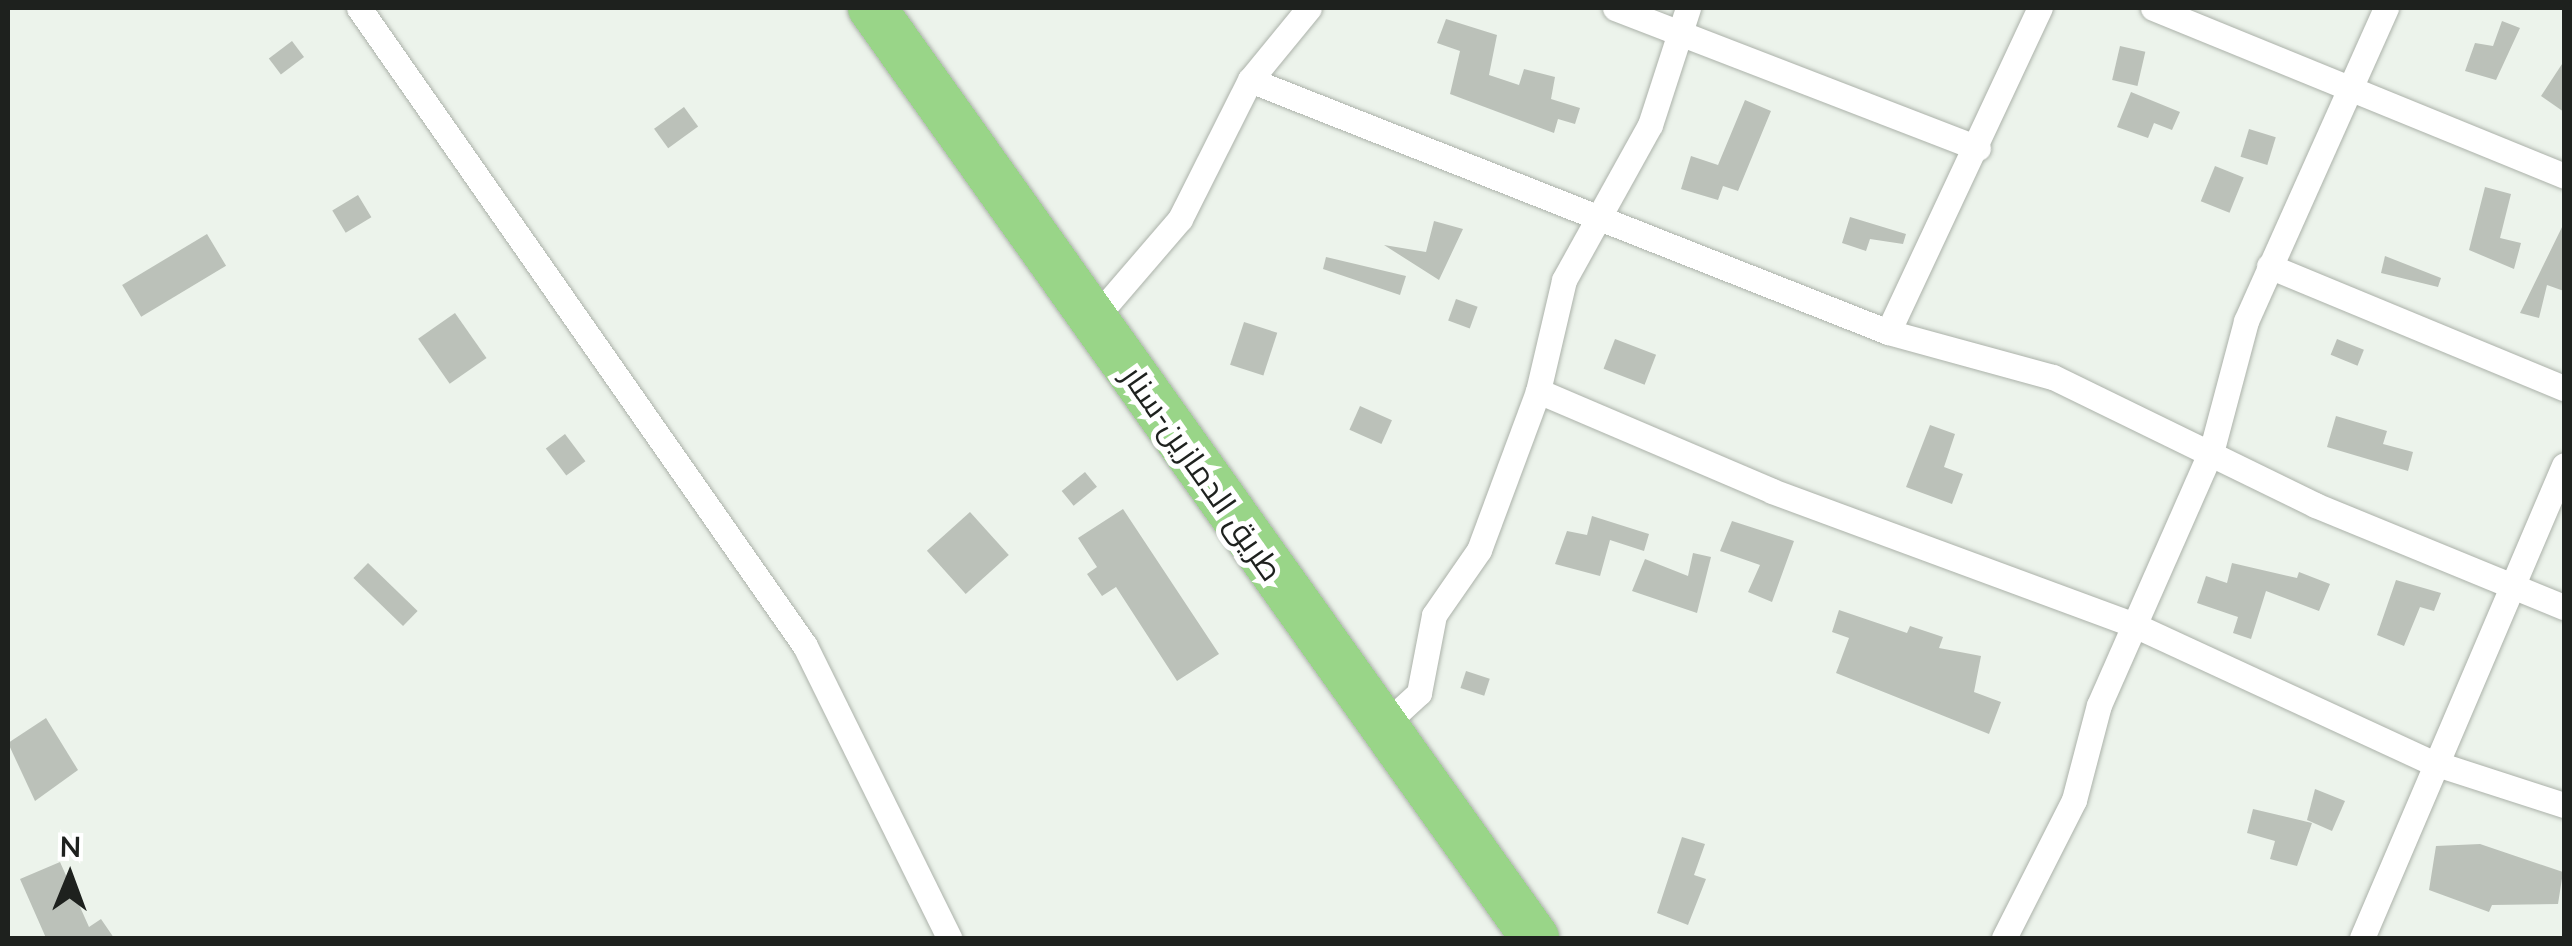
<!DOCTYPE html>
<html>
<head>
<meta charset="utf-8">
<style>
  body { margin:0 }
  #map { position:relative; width:2572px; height:946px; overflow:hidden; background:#ecf3eb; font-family:Lato,Cairo,sans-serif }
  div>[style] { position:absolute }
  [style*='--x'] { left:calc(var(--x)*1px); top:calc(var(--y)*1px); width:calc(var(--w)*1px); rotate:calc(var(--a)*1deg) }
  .building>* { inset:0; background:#bbc1b9; transform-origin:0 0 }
  .roads { filter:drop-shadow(0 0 2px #acb2aa) drop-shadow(0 0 2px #acb2aa) }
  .street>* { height:25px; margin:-12.5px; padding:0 12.5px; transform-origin:12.5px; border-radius:12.5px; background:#fff }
  .highway>* { height:48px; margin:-24px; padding:0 24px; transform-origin:24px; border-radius:24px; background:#99d588 }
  span { translate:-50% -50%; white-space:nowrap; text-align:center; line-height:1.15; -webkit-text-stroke:10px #fff; paint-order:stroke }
  .street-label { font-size:32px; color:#1e211e }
  .frame { position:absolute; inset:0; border:10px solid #1e211e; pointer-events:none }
  .north { position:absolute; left:20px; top:826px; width:100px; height:100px; -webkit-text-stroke:8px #fff; paint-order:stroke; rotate:1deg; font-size:28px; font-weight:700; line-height:40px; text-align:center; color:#1e211e }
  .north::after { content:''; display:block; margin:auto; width:35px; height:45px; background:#1e211e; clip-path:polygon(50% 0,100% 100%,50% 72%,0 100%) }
</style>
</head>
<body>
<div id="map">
  <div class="building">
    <i style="clip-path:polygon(1446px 19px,1497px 35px,1489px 75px,1519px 85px,1524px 69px,1555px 77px,1551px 99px,1580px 108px,1575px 124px,1558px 119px,1554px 133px,1450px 94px,1460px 51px,1437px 43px)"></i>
    <i style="clip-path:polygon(2502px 21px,2520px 28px,2496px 80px,2465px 71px,2475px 43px,2493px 46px)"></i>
    <i style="left:292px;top:41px;width:20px;height:29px;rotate:53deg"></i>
    <i style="left:2120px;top:46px;width:26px;height:35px;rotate:13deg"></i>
    <i style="clip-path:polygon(2564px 61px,2564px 112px,2541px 96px)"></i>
    <i style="clip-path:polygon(2131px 92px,2180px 112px,2172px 130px,2154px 123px,2148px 138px,2117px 127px)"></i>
    <i style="clip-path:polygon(1745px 100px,1771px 111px,1738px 191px,1723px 186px,1718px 200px,1681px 189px,1691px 156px,1718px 165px)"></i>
    <i style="left:684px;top:107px;width:24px;height:37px;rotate:54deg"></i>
    <i style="left:2249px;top:129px;width:28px;height:29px;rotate:17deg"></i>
    <i style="left:2215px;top:166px;width:31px;height:38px;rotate:22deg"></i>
    <i style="clip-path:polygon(2485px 187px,2511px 194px,2500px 238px,2521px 243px,2514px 269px,2469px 250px)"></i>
    <i style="left:358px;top:195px;width:26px;height:30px;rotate:59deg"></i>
    <i style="clip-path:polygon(1850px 217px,1906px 234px,1903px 244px,1870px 239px,1866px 251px,1842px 243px)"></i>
    <i style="clip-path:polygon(1434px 221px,1463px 229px,1439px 280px,1384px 245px,1426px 252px)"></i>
    <i style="clip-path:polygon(2564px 223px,2564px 291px,2547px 285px,2539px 318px,2520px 313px)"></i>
    <i style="left:207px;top:234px;width:37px;height:99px;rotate:59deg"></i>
    <i style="clip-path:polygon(2385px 256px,2441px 278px,2438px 287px,2381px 273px)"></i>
    <i style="clip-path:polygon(1326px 257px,1406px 276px,1400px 295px,1323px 269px)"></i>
    <i style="left:1456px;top:299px;width:23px;height:23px;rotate:20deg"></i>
    <i style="left:455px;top:313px;width:55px;height:45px;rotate:55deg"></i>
    <i style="left:1244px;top:322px;width:35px;height:45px;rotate:18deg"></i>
    <i style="left:1615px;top:339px;width:44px;height:32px;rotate:21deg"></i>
    <i style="left:2337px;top:339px;width:29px;height:17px;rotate:22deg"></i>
    <i style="left:1360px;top:406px;width:35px;height:26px;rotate:24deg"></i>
    <i style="clip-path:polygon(2336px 416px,2387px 431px,2383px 444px,2413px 452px,2408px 471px,2327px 447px)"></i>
    <i style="clip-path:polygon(1930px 425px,1955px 434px,1944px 467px,1963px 474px,1952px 504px,1906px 487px)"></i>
    <i style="left:565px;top:434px;width:34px;height:24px;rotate:53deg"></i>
    <i style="left:1085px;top:472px;width:19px;height:30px;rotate:51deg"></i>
    <i style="clip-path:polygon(1123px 509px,1219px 654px,1177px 681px,1116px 587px,1102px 596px,1087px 574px,1097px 567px,1078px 538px)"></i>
    <i style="left:970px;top:512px;width:58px;height:58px;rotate:48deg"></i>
    <i style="clip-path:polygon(1592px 516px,1649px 534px,1644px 551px,1610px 540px,1600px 576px,1555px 564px,1567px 531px,1587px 535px)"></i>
    <i style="clip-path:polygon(1732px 521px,1794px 541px,1772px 602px,1748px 592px,1760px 565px,1720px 551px)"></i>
    <i style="clip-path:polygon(1693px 553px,1711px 557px,1697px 613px,1632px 591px,1645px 559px,1688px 576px)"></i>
    <i style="left:368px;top:563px;width:69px;height:21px;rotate:44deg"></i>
    <i style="clip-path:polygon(2232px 563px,2297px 578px,2299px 572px,2330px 584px,2319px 611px,2266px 591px,2251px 639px,2233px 633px,2238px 617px,2197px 603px,2206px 576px,2227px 583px)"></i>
    <i style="clip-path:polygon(2396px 580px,2441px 593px,2434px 611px,2420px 607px,2404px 646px,2377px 635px)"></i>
    <i style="clip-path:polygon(1839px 610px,1907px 633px,1910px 626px,1943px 637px,1939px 648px,1981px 656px,1974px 692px,2001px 702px,1989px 734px,1836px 673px,1849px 638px,1832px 632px)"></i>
    <i style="left:1466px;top:671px;width:25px;height:18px;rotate:18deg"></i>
    <i style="clip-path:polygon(46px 718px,78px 770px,35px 801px,8px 743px)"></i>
    <i style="clip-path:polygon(2315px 789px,2345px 801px,2332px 831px,2307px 820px)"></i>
    <i style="clip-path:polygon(2253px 809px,2312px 823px,2297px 866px,2270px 859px,2275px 841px,2247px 833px)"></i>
    <i style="clip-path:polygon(1682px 837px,1705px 844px,1694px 875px,1706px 879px,1688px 925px,1657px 913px)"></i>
    <i style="clip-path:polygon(2480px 844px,2563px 872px,2558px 904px,2492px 905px,2489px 912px,2429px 890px,2436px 846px)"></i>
    <i style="clip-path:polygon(60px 862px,89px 927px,101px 919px,114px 938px,46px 938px,20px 879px)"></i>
  </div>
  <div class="roads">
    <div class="street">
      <i style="--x:359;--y:8;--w:778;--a:55.04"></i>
      <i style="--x:805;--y:646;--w:326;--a:63.7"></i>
      <i style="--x:1615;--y:8;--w:389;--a:21.1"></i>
      <i style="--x:2153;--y:8;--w:444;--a:22.2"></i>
      <i style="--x:1250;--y:80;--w:686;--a:21.55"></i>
      <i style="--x:1888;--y:332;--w:171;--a:15.3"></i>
      <i style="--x:2053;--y:377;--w:292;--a:26"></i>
      <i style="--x:2315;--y:505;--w:269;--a:22.3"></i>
      <i style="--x:2269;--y:266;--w:319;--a:22.5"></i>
      <i style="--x:1094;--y:319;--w:132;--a:-49.3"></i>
      <i style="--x:1180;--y:219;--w:156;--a:-63.3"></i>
      <i style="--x:1250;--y:80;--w:93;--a:-50.7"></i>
      <i style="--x:1888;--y:332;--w:358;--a:-64.9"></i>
      <i style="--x:1538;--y:391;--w:254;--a:23.1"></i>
      <i style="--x:1772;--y:491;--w:384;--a:20.3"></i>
      <i style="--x:2132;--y:624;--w:329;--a:24.8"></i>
      <i style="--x:2431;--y:762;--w:140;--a:17.9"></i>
      <i style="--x:1383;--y:726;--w:49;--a:-42.5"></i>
      <i style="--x:1419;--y:693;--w:79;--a:-79.1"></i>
      <i style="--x:1434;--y:615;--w:79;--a:-55.3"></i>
      <i style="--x:1479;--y:550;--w:170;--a:-69.6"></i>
      <i style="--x:1538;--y:391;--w:114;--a:-76.8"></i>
      <i style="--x:1564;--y:280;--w:177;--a:-61"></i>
      <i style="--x:1650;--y:125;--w:123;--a:-72"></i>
      <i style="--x:2004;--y:938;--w:155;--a:-63.1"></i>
      <i style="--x:2074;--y:800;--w:98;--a:-75.3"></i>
      <i style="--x:2099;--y:705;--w:280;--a:-66.2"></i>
      <i style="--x:2212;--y:449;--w:132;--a:-75.1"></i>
      <i style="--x:2246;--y:321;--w:343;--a:-65.9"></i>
      <i style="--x:2362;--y:938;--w:514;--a:-66.87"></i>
    </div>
    <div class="highway">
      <i style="--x:872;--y:8;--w:1142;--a:54.51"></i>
    </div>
  </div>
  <div class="street-label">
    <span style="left:1203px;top:473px;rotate:55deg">طريق الدمازين-سنار</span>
  </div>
  <div class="frame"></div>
  <div class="north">N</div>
</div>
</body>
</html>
